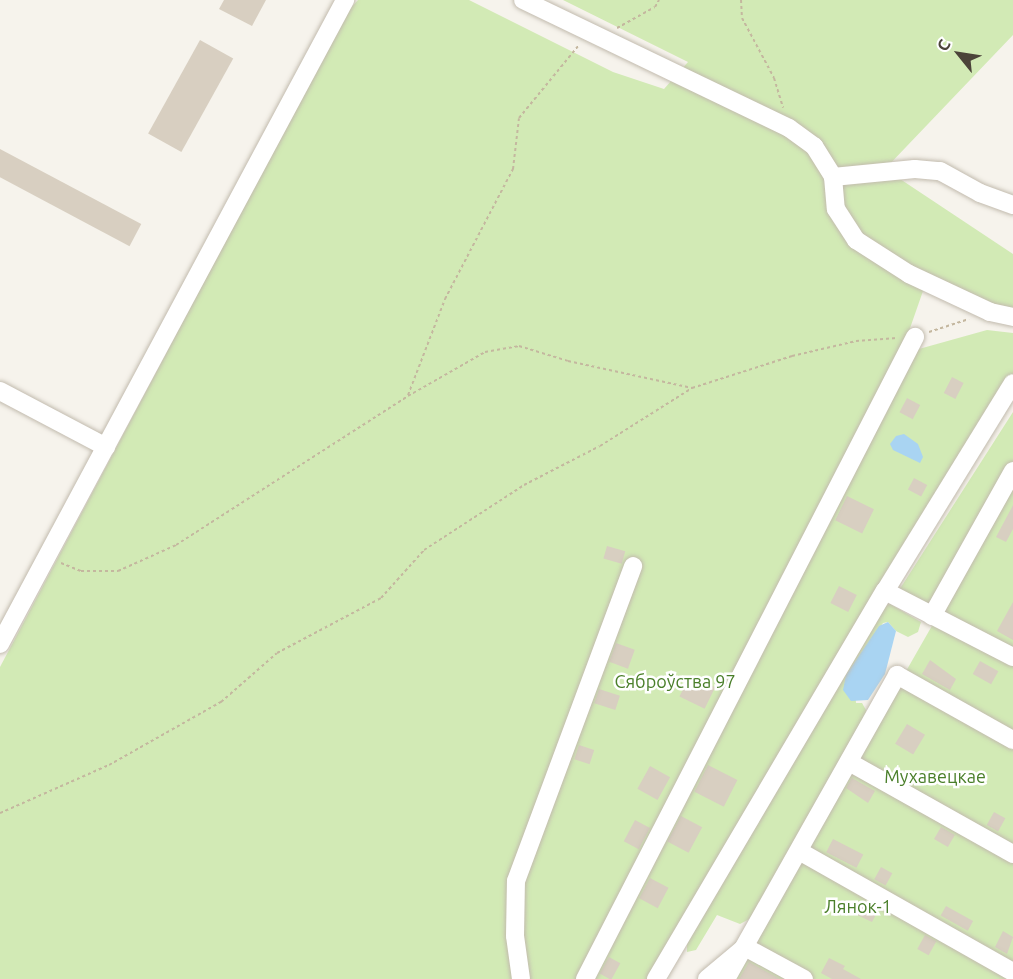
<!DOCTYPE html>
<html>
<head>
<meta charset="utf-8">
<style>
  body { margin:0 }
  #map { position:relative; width:1013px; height:979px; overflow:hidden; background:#f6f3ec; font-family:Ubuntu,sans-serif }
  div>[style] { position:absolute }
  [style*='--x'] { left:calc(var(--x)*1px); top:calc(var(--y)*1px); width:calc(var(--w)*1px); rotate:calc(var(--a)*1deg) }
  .green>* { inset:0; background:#d2eab5 }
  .water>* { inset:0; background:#a9d4f2 }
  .building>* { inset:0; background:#d8cfc1; transform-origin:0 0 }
  .path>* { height:2px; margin-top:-1px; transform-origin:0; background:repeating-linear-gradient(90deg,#c4b79f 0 3px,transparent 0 6px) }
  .roads { filter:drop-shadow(0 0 2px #c2bbae) drop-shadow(0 0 2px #c2bbae) }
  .minor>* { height:18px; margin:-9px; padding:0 9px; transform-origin:9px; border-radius:9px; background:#fff }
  span { translate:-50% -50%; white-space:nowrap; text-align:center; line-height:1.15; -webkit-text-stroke:5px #fff; paint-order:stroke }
  .park-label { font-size:18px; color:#4a7f2a }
  .north { position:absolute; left:929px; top:24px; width:60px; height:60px; -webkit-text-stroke:4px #fff; paint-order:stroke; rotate:300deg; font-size:16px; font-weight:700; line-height:24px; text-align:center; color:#4b4439 }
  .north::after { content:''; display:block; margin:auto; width:21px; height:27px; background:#4b4439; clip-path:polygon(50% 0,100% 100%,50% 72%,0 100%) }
</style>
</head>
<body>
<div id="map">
  <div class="green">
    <i style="clip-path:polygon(358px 0,469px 0,613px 72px,664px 89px,688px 62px,563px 0,1013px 0,1013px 35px,885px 169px,1013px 254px,1013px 309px,923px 291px,901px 354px,987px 330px,1013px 333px,1013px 375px,650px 979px,0 979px,0 667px,347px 12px)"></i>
    <i style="clip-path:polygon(1013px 412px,1013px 979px,730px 979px,933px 624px,894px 598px)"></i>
    <i style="clip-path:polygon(890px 604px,921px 622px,918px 632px,908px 637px,896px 631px,888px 622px,883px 623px,853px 665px,856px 703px,862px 703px,866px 710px,865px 724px,755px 916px,740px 924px,717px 915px,696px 950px,687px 952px,687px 944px,886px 605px)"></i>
  </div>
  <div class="water">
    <i style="clip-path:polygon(904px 434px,918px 444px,923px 457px,920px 463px,893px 450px,890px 444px,896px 436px)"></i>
    <i style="clip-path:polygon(888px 622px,896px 631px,885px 674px,868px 700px,851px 701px,843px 690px,846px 675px,879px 626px)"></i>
  </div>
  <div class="building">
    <i style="clip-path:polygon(224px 0,266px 0,252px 26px,219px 9px)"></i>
    <i style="left:200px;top:40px;width:38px;height:107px;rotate:29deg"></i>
    <i style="left:0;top:149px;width:160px;height:25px;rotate:28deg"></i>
    <i style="left:952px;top:377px;width:13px;height:18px;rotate:27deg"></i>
    <i style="left:907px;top:398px;width:15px;height:16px;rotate:28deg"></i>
    <i style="left:914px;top:478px;width:15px;height:13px;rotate:28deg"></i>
    <i style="left:847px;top:496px;width:30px;height:27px;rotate:26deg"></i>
    <i style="clip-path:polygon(1013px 505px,1013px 529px,1006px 542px,996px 537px)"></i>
    <i style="left:607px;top:546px;width:19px;height:13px;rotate:16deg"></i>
    <i style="left:839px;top:586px;width:20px;height:19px;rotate:27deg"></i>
    <i style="clip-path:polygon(1013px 602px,1013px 640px,997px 631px)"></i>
    <i style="left:616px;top:643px;width:20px;height:20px;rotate:20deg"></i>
    <i style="clip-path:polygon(930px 660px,956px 679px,950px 690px,922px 674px)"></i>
    <i style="left:980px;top:661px;width:21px;height:15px;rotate:29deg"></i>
    <i style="left:690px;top:675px;width:28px;height:24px;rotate:26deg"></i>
    <i style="left:599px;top:689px;width:22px;height:15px;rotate:18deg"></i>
    <i style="left:907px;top:724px;width:21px;height:23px;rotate:31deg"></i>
    <i style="left:579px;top:745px;width:16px;height:15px;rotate:18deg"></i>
    <i style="left:708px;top:765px;width:33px;height:30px;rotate:27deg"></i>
    <i style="left:650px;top:766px;width:23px;height:26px;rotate:29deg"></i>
    <i style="clip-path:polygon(852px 778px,875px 791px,868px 803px,846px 788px)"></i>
    <i style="left:994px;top:812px;width:13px;height:15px;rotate:29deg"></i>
    <i style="left:681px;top:816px;width:24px;height:29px;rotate:28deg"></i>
    <i style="left:635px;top:820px;width:17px;height:24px;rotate:28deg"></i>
    <i style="left:941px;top:827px;width:16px;height:14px;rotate:30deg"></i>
    <i style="left:833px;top:839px;width:34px;height:15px;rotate:27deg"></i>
    <i style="left:881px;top:867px;width:13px;height:14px;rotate:29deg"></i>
    <i style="left:650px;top:878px;width:21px;height:23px;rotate:28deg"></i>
    <i style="clip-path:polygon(861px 902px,879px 909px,872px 922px,855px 914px)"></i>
    <i style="left:946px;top:906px;width:31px;height:11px;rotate:29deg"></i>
    <i style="clip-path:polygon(1003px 931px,1013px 937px,1007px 954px,995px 947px)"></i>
    <i style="left:925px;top:935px;width:13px;height:16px;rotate:29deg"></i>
    <i style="left:609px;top:957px;width:13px;height:19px;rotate:29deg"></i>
    <i style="clip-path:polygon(829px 958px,845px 966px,843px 969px,861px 979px,832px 979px,821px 973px)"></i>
    <i style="clip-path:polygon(749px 962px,780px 979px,739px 979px)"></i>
  </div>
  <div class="path">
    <i style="--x:741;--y:0;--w:18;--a:87"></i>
    <i style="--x:742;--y:18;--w:68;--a:61.9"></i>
    <i style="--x:774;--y:78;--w:31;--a:73"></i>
    <i style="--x:617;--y:28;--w:43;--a:-28.9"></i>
    <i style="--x:655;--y:7;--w:8;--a:-60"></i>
    <i style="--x:929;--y:332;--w:42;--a:-18"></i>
    <i style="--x:408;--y:395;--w:103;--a:-68.9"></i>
    <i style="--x:445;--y:299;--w:147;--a:-62.4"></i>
    <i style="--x:513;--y:169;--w:51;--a:-83.3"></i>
    <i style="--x:519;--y:118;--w:94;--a:-50.6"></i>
    <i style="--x:61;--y:563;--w:22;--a:22"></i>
    <i style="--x:81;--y:571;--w:37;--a:0"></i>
    <i style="--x:118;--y:571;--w:64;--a:-24.1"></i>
    <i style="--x:176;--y:545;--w:276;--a:-32.7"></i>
    <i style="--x:408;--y:396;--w:89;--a:-29.7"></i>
    <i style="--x:485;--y:352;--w:35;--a:-10"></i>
    <i style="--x:519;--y:346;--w:51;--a:17"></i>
    <i style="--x:568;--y:361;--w:127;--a:12.3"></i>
    <i style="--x:692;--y:388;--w:105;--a:-17.7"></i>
    <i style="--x:792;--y:356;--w:66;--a:-13.2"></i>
    <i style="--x:856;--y:341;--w:41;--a:-4.2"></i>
    <i style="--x:0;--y:813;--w:119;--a:-23.8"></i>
    <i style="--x:109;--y:765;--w:129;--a:-29.4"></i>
    <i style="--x:221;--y:702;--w:74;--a:-41.2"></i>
    <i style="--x:277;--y:653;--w:118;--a:-27.9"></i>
    <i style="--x:381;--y:598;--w:64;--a:-48.1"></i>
    <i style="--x:424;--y:550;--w:119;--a:-33"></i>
    <i style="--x:524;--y:485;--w:85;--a:-27.2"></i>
    <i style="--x:600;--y:446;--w:109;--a:-32.2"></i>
  </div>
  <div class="roads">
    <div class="minor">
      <i style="--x:523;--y:0;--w:295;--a:25.7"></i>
      <i style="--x:789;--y:128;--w:31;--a:36"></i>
      <i style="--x:814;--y:146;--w:36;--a:58"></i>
      <i style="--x:833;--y:177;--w:32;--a:85"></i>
      <i style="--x:836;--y:209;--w:37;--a:57"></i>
      <i style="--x:856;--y:240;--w:63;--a:32.7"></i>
      <i style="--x:909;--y:274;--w:89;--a:25.1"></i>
      <i style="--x:990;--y:312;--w:24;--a:12"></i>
      <i style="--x:833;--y:177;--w:82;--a:-5.6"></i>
      <i style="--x:915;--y:169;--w:25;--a:5"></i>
      <i style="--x:940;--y:171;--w:46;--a:28.8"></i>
      <i style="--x:980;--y:193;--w:35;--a:20"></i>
      <i style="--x:0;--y:391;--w:120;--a:27.8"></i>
      <i style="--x:885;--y:591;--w:144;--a:27.3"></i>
      <i style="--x:932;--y:616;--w:166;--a:-60.8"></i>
      <i style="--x:0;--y:644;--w:731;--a:-61.82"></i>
      <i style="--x:849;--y:762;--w:188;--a:29.3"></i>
      <i style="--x:799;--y:851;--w:246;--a:29.5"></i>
      <i style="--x:521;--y:979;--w:43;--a:-97.9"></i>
      <i style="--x:515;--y:936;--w:55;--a:-89"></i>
      <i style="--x:516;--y:881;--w:336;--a:-69.6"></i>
      <i style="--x:585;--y:979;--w:722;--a:-62.8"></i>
      <i style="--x:656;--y:979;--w:451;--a:-59.5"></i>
      <i style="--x:885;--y:591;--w:244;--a:-58.4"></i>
      <i style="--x:707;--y:979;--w:50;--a:-40.1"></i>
      <i style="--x:745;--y:947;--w:67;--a:28.5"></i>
      <i style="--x:726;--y:979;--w:349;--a:-60.6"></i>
      <i style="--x:897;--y:675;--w:133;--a:29.3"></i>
    </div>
  </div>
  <div class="park-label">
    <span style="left:675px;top:681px">Сяброўства 97</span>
    <span style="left:935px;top:776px">Мухавецкае</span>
    <span style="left:858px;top:906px">Лянок-1</span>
  </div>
  <div class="north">С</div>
</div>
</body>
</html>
